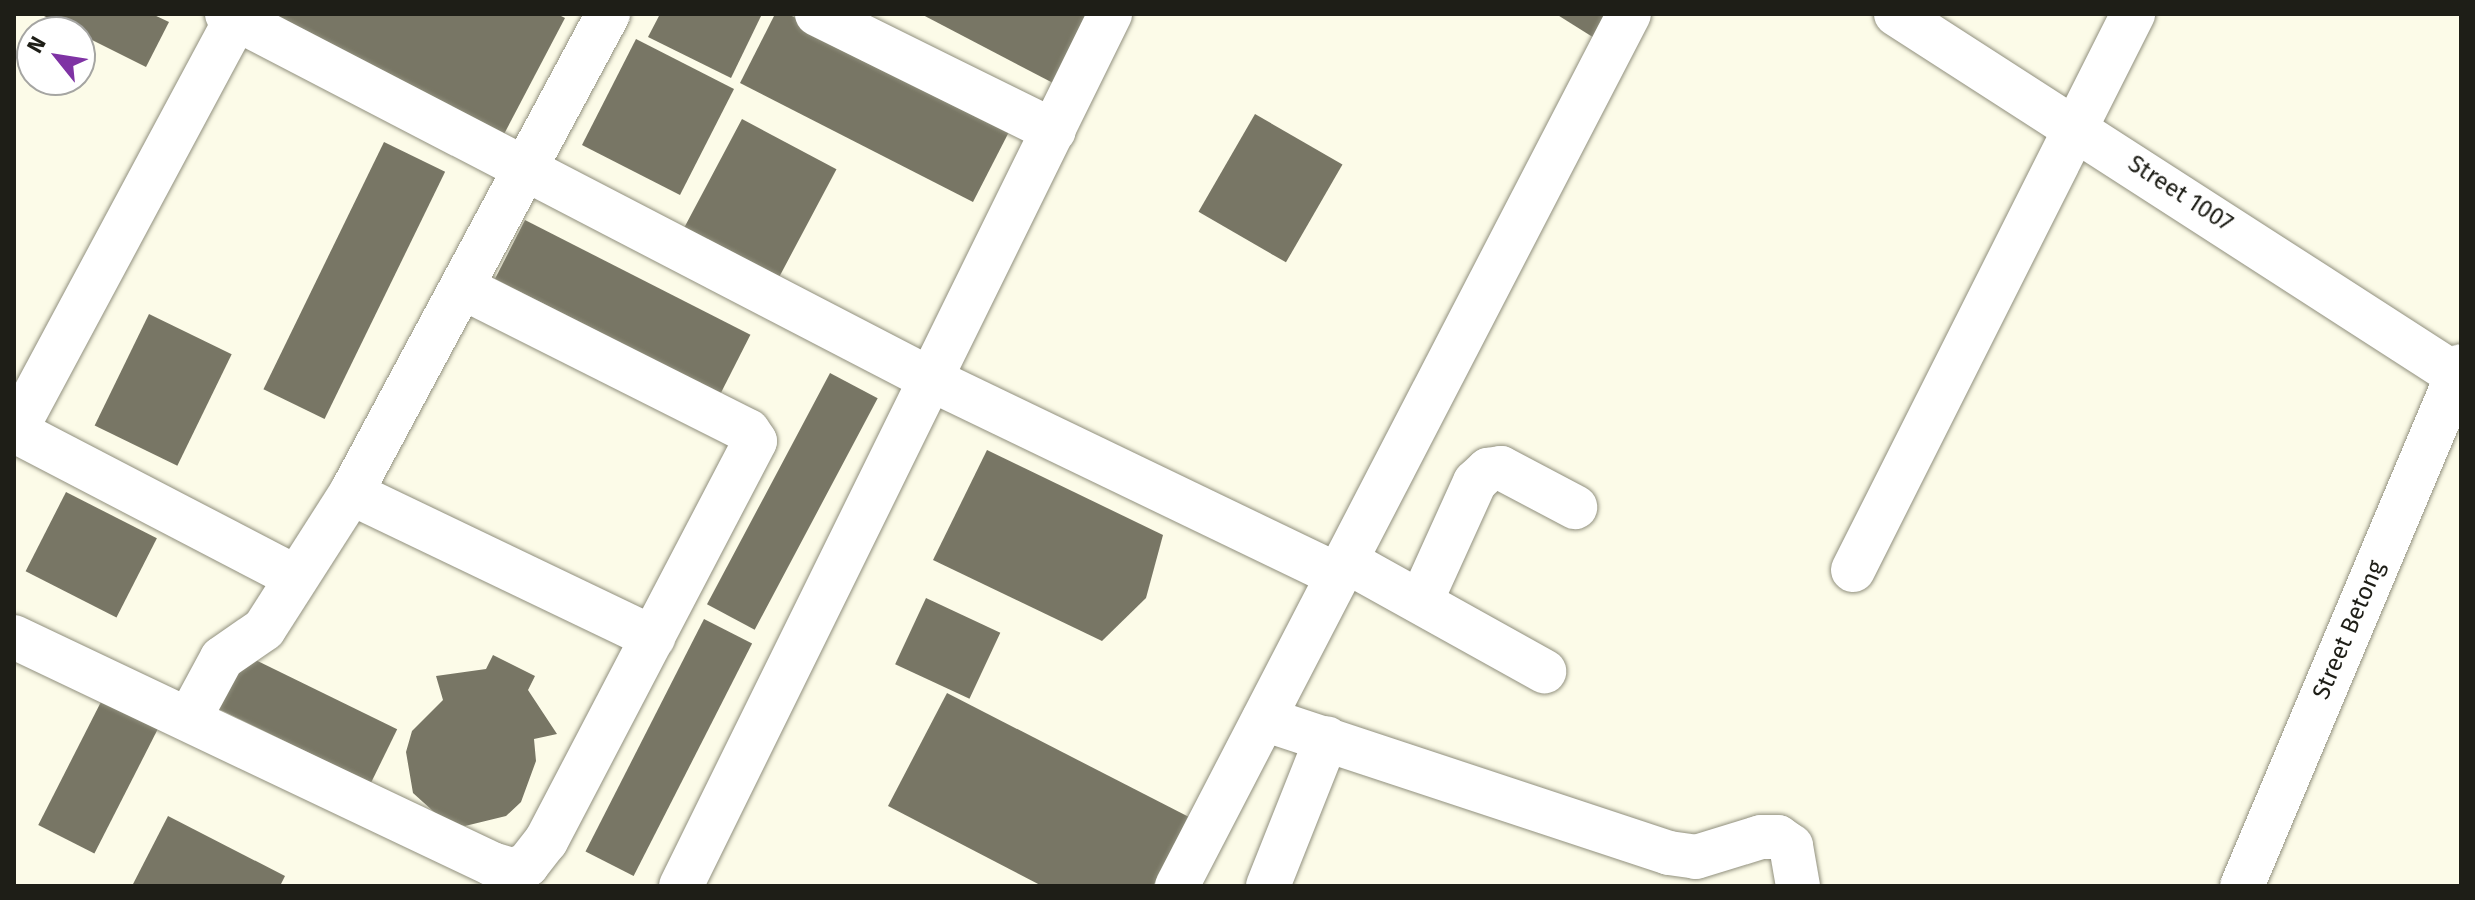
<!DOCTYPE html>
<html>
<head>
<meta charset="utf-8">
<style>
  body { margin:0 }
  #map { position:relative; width:2475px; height:900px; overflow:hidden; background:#fcfbe8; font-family:"Fira Sans",sans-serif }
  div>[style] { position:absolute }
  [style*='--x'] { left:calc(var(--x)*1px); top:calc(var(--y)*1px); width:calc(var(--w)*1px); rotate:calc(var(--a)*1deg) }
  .building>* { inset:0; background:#787665; transform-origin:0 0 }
  .roads { filter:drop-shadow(0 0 2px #91907e) drop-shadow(0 0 2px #91907e) }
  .minor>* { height:44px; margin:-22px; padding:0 22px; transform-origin:22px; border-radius:22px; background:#fff }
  span { translate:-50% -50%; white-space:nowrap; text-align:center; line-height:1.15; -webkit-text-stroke:6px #fff; paint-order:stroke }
  .street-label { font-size:24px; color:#1e1e17 }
  .frame { position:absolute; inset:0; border:16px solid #1e1e17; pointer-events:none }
  .north { position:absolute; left:16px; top:16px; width:80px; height:80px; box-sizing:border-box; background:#fff; border:2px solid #a5a5a2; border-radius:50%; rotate:300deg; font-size:22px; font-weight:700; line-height:32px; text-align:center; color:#1e1e17 }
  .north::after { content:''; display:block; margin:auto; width:28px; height:36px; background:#7f33a4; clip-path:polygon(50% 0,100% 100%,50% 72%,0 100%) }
</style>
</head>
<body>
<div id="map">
  <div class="building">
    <i style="clip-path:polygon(40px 14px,152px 14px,169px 22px,146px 67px)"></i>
    <i style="clip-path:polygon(267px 14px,557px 14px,565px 18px,503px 136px)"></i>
    <i style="clip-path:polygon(660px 14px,762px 14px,731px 78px,648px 37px)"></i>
    <i style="clip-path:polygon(775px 14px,788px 14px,1011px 128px,973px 202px,740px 83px)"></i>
    <i style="clip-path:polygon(921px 14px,1089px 14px,1053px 83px)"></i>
    <i style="clip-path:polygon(1556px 14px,1616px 14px,1599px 41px)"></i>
    <i style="left:636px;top:39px;width:110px;height:119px;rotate:27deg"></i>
    <i style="left:1255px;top:114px;width:101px;height:113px;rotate:30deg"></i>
    <i style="left:742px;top:119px;width:107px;height:132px;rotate:28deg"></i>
    <i style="left:384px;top:142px;width:68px;height:275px;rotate:26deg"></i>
    <i style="left:525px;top:220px;width:253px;height:66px;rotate:27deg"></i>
    <i style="left:149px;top:314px;width:92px;height:124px;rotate:26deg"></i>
    <i style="left:830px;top:373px;width:54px;height:262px;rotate:28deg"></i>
    <i style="clip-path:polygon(987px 450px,1163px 535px,1146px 598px,1102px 641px,933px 560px)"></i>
    <i style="left:66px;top:492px;width:102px;height:89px;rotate:27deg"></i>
    <i style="left:926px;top:598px;width:82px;height:73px;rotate:25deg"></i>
    <i style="left:704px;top:619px;width:54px;height:261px;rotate:27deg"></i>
    <i style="left:239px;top:652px;width:176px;height:60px;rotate:26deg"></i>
    <i style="clip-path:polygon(493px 655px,535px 676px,528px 690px,557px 734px,534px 739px,536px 761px,521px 802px,506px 816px,465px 826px,444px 821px,413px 793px,406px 752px,412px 731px,443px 700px,436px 676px,486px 669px)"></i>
    <i style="clip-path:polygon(947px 693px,1189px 817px,1153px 886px,1042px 886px,888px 806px)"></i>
    <i style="left:105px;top:694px;width:63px;height:147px;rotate:27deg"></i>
    <i style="clip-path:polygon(168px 816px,285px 876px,280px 886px,132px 886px)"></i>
  </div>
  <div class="roads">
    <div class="minor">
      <i style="--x:227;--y:14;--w:790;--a:27.44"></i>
      <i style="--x:928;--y:378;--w:455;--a:25.7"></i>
      <i style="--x:817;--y:14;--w:264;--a:26.3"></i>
      <i style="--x:1896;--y:14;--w:672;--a:32.79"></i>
      <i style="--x:15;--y:431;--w:314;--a:27.5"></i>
      <i style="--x:14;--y:433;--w:470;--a:-61.8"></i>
      <i style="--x:351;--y:493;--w:335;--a:25.6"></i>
      <i style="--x:1346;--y:561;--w:227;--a:29.1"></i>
      <i style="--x:1853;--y:570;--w:623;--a:-63.27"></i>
      <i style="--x:1421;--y:601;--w:131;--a:-65.6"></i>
      <i style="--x:1475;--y:482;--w:18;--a:-43"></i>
      <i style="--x:1488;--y:470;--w:13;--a:-9"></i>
      <i style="--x:1501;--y:468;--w:84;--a:27.8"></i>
      <i style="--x:14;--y:637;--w:529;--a:25.4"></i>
      <i style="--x:492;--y:864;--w:21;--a:17"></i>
      <i style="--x:512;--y:870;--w:16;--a:-18"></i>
      <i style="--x:527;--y:865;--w:31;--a:-52"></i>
      <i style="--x:546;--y:841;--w:451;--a:-62.4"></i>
      <i style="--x:755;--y:441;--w:12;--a:-125"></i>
      <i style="--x:748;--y:431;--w:320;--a:-153.3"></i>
      <i style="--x:189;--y:719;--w:69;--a:-61.6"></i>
      <i style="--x:222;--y:658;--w:51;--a:-34.6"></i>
      <i style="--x:264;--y:629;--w:161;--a:-57.4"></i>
      <i style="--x:351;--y:493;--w:544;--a:-61.78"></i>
      <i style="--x:1264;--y:719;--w:427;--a:18.3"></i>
      <i style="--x:1669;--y:853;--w:27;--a:8"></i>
      <i style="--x:1696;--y:857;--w:68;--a:-17.1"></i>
      <i style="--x:1761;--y:837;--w:17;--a:0"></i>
      <i style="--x:1778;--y:837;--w:16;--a:35"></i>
      <i style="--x:1791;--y:846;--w:41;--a:80.1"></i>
      <i style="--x:681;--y:886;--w:972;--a:-63.8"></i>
      <i style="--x:1177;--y:886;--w:982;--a:-62.6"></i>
      <i style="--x:1268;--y:886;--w:159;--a:-68.3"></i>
      <i style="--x:2242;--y:886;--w:564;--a:-67.16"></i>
    </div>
  </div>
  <div class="street-label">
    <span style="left:2180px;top:194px;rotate:33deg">Street 1007</span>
    <span style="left:2349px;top:630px;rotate:-67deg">Street Betong</span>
  </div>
  <div class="frame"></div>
  <div class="north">N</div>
</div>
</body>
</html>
